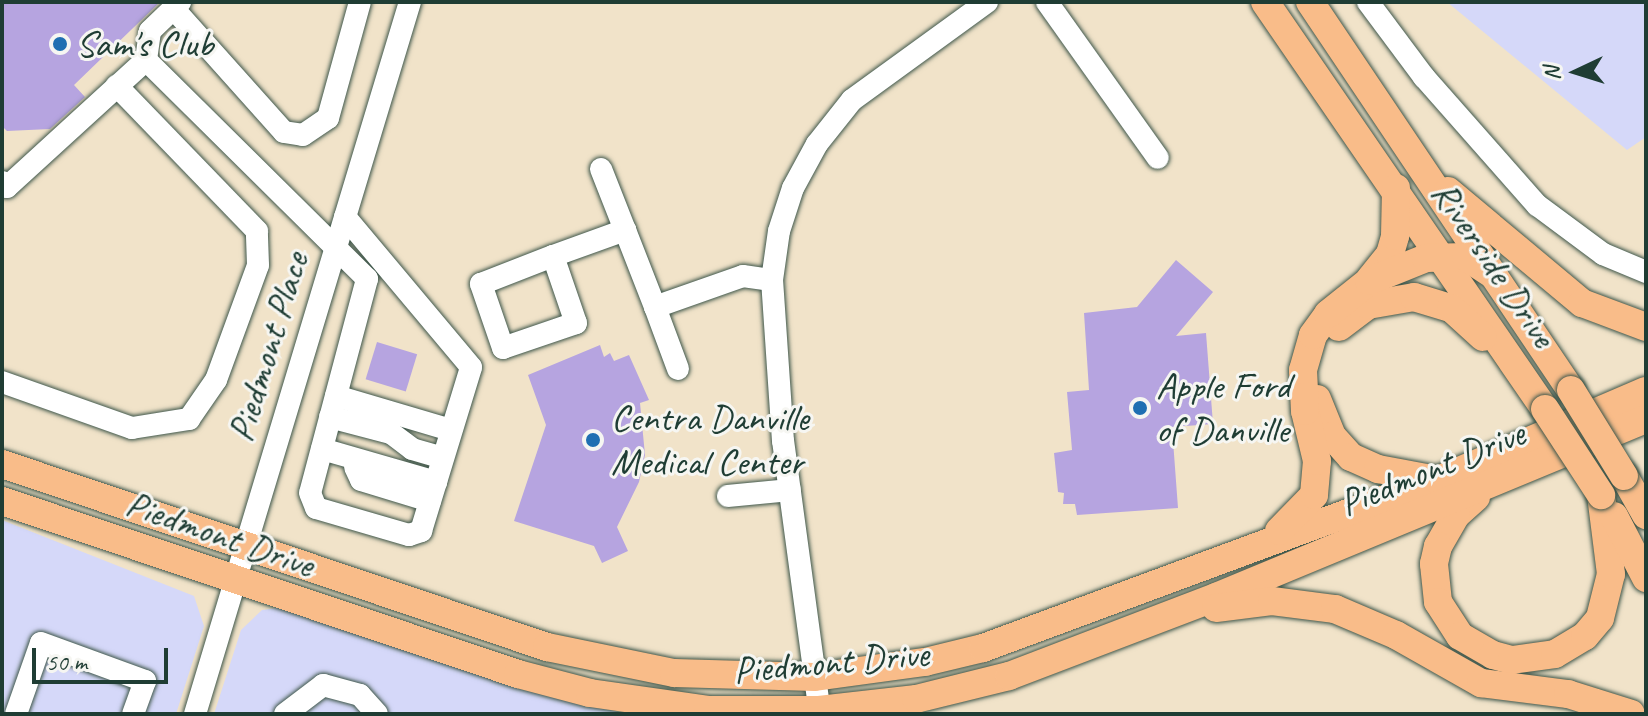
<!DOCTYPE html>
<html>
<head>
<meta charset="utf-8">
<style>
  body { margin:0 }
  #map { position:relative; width:1648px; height:716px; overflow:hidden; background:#f1e3c9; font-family:Caveat,sans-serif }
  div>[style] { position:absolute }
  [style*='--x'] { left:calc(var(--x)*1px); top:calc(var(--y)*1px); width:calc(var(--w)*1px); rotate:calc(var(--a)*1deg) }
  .built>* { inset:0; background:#d5d8f9 }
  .building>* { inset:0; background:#b6a4e0; transform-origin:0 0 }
  .roads { filter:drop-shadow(0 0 2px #3e564a) drop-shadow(0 0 2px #3e564a) }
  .minor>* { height:22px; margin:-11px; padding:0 11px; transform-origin:11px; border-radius:11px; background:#fff }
  .major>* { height:28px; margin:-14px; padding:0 14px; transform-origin:14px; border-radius:14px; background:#f9bc89 }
  .bridges { filter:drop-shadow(0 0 2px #3e564a) drop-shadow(0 0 2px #3e564a) }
  .major-bridge>* { height:28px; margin:-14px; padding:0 14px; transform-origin:14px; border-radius:14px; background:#f9bc89 }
  .dots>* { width:22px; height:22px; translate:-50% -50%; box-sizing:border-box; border:4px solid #f6f6f2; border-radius:50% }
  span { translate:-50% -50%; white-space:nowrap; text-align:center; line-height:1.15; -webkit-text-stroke:6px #f6f6f2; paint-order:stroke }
  .poi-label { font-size:38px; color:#1f3d34 }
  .left { translate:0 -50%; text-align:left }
  .street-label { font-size:38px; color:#1f3d34 }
  .frame { position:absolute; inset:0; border:4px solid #1f3d34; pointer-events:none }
  .north { position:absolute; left:1536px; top:32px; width:80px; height:80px; -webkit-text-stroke:6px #f6f6f2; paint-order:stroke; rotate:266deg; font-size:22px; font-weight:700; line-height:32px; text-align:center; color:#1f3d34 }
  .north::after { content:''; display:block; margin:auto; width:28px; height:36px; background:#1f3d34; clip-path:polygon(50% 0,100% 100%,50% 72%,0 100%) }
  .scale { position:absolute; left:32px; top:648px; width:136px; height:36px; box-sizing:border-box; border:4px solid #1f3d34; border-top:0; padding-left:10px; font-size:24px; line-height:28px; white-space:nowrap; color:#1f3d34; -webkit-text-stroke:6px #f6f6f2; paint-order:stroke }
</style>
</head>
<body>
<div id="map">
  <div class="built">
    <i style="clip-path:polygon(1447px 2px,1646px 2px,1646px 137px,1627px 150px)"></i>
    <i style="clip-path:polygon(2px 520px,194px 596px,204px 626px,176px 714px,2px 714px)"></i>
    <i style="clip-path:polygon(277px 608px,523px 690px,627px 714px,214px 714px,241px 630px,262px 610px)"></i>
  </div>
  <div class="building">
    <i style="clip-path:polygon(2px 2px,160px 2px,74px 85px,85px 97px,50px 129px,7px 131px,2px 126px)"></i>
    <i style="clip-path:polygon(1176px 260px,1213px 292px,1176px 336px,1206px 333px,1213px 424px,1172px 427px,1178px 508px,1077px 515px,1075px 504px,1063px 504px,1064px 493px,1058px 492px,1054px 453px,1072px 450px,1067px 392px,1089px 390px,1084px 313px,1137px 307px)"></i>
    <i style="left:377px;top:342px;width:42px;height:39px;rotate:17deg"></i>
    <i style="clip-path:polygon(600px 345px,604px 357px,610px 353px,614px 361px,629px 355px,649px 400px,640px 403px,645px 455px,639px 482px,617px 527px,628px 551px,602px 563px,594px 546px,514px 521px,546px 425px,528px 375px)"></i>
  </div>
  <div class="roads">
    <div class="minor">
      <i style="--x:1047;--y:2;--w:191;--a:54.6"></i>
      <i style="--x:1368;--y:2;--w:94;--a:53.3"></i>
      <i style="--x:1424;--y:77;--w:171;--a:48.6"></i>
      <i style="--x:1537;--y:205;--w:82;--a:36.6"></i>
      <i style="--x:1603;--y:254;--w:47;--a:22.7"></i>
      <i style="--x:173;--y:8;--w:166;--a:48.2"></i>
      <i style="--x:284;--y:132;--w:19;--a:9"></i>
      <i style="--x:303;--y:135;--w:30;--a:-34"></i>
      <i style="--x:328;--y:118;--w:120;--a:-74.6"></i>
      <i style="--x:146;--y:60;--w:311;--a:44.7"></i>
      <i style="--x:367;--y:279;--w:221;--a:104.9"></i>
      <i style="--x:310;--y:493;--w:16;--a:68"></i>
      <i style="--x:316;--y:508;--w:97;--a:16.2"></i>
      <i style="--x:409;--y:535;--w:13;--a:-18"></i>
      <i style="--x:421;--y:531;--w:171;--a:-73"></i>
      <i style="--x:471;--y:367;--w:196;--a:-130"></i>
      <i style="--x:601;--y:169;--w:66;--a:68.5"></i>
      <i style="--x:2;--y:182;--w:7;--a:45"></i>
      <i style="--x:7;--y:187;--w:188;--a:-42.4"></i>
      <i style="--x:146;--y:60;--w:29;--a:-82"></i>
      <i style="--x:150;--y:31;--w:42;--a:-44"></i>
      <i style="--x:553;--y:256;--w:71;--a:71.1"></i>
      <i style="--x:576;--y:323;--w:77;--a:161.1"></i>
      <i style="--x:503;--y:348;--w:68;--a:-109"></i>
      <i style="--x:481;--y:284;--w:77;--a:-21.3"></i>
      <i style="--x:553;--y:256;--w:77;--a:-19.9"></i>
      <i style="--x:625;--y:230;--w:83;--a:68.7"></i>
      <i style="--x:655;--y:307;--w:93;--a:-19.4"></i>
      <i style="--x:743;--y:276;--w:29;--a:8"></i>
      <i style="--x:655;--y:307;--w:66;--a:69.6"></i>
      <i style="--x:2;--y:382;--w:138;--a:19.5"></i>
      <i style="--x:132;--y:428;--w:58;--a:-9"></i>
      <i style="--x:189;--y:419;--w:47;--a:-55.3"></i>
      <i style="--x:216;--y:380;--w:122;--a:-69.9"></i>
      <i style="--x:258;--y:265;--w:34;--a:-92"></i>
      <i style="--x:257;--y:231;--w:202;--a:-134"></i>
      <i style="--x:336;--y:396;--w:120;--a:16.5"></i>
      <i style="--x:330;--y:417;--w:63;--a:14.7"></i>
      <i style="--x:391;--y:433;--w:26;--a:37"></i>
      <i style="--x:412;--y:449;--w:32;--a:16"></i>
      <i style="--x:322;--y:449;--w:119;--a:16.1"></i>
      <i style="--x:355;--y:467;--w:14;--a:65"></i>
      <i style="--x:361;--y:480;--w:72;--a:16.9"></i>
      <i style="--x:728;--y:496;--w:62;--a:-5.5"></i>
      <i style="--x:16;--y:714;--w:75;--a:-70.6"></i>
      <i style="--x:41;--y:643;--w:111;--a:20.1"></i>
      <i style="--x:145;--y:681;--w:35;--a:110"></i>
      <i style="--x:195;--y:714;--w:744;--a:-73.2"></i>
      <i style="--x:285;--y:714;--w:48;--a:-37.3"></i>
      <i style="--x:323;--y:685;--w:38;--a:15"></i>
      <i style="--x:360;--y:695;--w:25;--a:48"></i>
      <i style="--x:820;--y:714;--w:275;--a:-97.7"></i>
      <i style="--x:783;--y:441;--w:161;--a:-93.9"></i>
      <i style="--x:772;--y:280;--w:49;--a:-81.9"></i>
      <i style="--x:779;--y:231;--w:45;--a:-72"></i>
      <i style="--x:793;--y:188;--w:50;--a:-61.4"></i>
      <i style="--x:817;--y:144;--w:56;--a:-51.5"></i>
      <i style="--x:852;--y:100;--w:167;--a:-36"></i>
    </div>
    <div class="major">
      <i style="--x:1265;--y:2;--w:494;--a:55.5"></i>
      <i style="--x:1310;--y:2;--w:468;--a:56.1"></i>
      <i style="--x:1448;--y:191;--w:175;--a:39.9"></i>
      <i style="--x:1582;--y:303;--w:68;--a:20.6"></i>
      <i style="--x:1370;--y:279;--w:32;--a:-51"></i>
      <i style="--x:1390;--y:254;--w:19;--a:-74"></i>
      <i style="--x:1395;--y:236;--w:48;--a:-88.8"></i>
      <i style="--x:1339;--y:327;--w:36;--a:-37"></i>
      <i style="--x:1368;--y:305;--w:47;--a:-9.9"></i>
      <i style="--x:1414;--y:297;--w:39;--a:17"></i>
      <i style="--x:1451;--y:308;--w:43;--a:42.2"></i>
      <i style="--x:1317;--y:399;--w:40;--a:68"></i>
      <i style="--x:1332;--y:436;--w:28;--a:48"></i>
      <i style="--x:1351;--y:457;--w:30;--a:24"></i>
      <i style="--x:1378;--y:469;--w:60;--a:10.6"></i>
      <i style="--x:2;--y:464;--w:575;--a:18.56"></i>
      <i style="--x:547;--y:647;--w:130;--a:11.6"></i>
      <i style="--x:674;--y:673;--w:141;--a:1.6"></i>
      <i style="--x:815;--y:677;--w:111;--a:-7.8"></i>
      <i style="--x:925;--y:662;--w:60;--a:-13.6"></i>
      <i style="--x:983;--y:648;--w:485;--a:-20.3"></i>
      <i style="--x:1438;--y:480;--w:226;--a:-23.2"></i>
      <i style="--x:1624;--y:476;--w:45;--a:60.6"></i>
      <i style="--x:1476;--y:497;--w:27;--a:138"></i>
      <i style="--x:1456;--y:515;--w:36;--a:120"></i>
      <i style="--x:1438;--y:546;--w:18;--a:103"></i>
      <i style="--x:1434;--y:564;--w:38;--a:84"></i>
      <i style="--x:1438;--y:602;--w:40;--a:57.1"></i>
      <i style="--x:1460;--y:636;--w:38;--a:30"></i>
      <i style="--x:1493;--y:655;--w:20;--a:15"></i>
      <i style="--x:1512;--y:660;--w:43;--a:-7.9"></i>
      <i style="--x:1555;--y:654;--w:35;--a:-31"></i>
      <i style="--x:1585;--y:636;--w:23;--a:-50"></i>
      <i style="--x:1600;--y:618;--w:45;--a:-76"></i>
      <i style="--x:1611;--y:574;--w:80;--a:-97.2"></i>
      <i style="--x:2;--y:501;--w:544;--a:18.53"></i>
      <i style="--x:518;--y:674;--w:74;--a:14.8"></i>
      <i style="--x:590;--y:693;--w:119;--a:8.2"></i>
      <i style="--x:708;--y:710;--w:111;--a:0"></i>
      <i style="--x:819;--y:710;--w:98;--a:-6.5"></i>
      <i style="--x:916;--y:699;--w:96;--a:-13.9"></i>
      <i style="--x:1009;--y:676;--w:222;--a:-20.9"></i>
      <i style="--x:1216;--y:597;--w:465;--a:-22.5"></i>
      <i style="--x:1614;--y:516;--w:70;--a:62.7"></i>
      <i style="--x:1279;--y:531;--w:50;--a:-45.8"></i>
      <i style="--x:1314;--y:495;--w:34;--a:-85"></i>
      <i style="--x:1317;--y:461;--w:51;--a:-103.5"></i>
      <i style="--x:1305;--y:411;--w:41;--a:-92.8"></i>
      <i style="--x:1303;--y:370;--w:36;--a:-74"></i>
      <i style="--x:1313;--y:335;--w:26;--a:-54"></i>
      <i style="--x:1328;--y:314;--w:53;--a:-38.8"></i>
      <i style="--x:1369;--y:281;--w:61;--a:-22"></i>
      <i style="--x:1426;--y:258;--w:40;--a:-1.4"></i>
      <i style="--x:1466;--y:257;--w:31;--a:33"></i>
      <i style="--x:1216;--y:608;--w:56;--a:-7.1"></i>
      <i style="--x:1272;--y:601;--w:64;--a:7.2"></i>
      <i style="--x:1335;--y:609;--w:66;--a:23.1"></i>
      <i style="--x:1396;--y:635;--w:98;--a:29.5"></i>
      <i style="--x:1481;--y:683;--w:88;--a:7.2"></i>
      <i style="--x:1568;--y:694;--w:66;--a:17.6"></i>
    </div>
  </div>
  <div class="bridges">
    <div class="major-bridge">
      <i style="--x:1571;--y:390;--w:101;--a:58.4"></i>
      <i style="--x:1545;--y:409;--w:103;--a:56.9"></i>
    </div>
  </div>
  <div class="dots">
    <i style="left:60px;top:44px;background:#1f6fb2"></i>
    <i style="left:1140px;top:408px;background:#1f6fb2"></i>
    <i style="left:593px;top:440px;background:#1f6fb2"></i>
  </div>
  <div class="poi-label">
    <span class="left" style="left:76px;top:44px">Sam's Club</span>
    <span class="left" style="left:1156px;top:408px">Apple Ford<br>of Danville</span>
    <span class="left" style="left:611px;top:440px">Centra Danville<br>Medical Center</span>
  </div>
  <div class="street-label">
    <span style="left:1494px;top:264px;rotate:56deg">Riverside Drive</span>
    <span style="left:268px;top:347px;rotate:-73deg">Piedmont Place</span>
    <span style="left:1432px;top:468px;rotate:-22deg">Piedmont Drive</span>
    <span style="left:220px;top:534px;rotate:19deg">Piedmont Drive</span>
    <span style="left:831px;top:662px;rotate:-5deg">Piedmont Drive</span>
  </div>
  <div class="frame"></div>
  <div class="north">N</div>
  <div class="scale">50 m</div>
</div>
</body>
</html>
